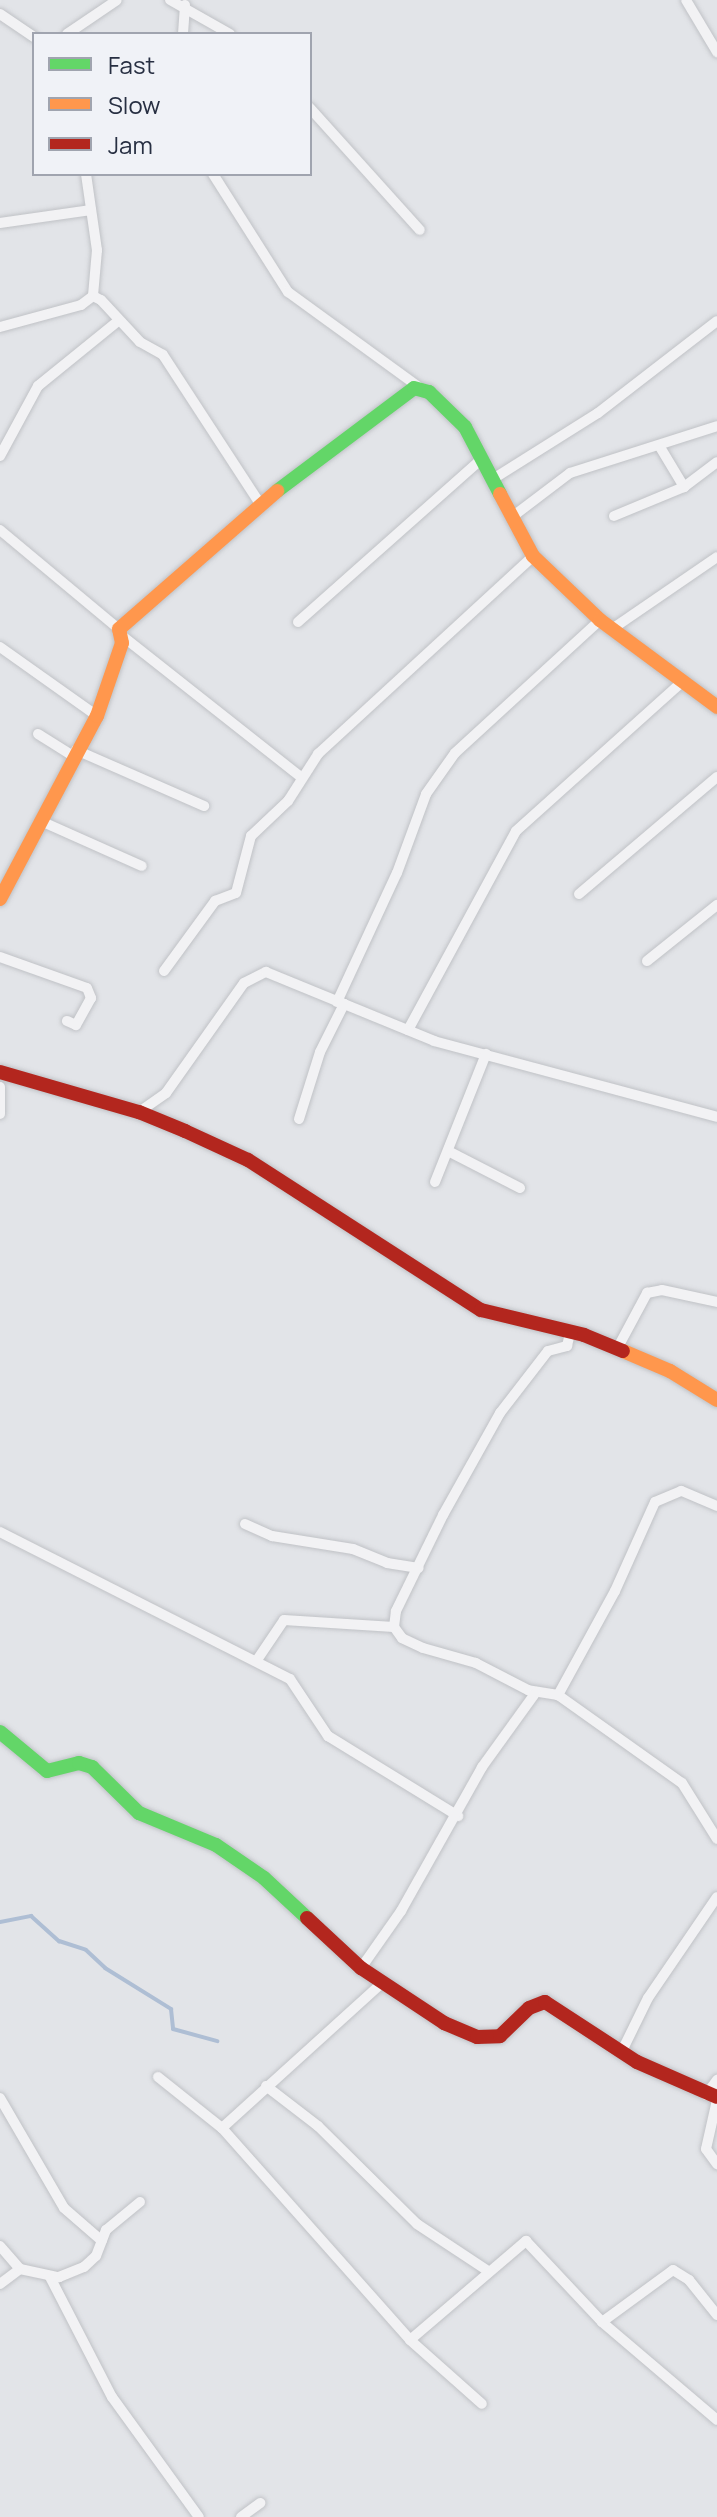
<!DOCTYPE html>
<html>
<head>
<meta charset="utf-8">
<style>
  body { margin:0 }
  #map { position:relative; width:717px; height:2517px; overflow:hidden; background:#e2e4e8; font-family:Manrope,sans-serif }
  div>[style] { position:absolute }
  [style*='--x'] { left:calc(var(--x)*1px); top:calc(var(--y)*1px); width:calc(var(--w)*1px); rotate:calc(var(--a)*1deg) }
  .stream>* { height:4px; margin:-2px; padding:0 2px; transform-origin:2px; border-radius:2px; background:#aebed4 }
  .roads { filter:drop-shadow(0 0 2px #c0c2c6) drop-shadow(0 0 2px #c0c2c6) }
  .street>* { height:10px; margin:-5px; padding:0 5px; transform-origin:5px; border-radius:5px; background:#f2f2f4 }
  .fast>* { height:14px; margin:-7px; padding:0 7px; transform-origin:7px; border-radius:7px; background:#63d668 }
  .slow>* { height:14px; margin:-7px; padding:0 7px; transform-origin:7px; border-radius:7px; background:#ff974d }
  .jam>* { height:14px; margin:-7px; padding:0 7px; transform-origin:7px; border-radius:7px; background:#b3261e }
  span { translate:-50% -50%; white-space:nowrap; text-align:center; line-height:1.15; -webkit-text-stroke:6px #f0f2f7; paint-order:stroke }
  .legend { position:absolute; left:32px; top:32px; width:280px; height:144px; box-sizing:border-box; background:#f0f2f7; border:2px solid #a0a4af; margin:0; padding:10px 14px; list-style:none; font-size:24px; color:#272f42 }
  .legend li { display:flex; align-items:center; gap:16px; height:40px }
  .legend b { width:40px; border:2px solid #a0a4af }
</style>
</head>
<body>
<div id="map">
  <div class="stream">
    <i style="--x:0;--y:1922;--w:32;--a:-11"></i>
    <i style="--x:31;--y:1916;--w:38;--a:42"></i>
    <i style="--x:59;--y:1941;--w:28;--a:18"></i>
    <i style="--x:86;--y:1950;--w:26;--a:43"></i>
    <i style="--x:105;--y:1968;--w:78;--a:31.8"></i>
    <i style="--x:171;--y:2009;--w:20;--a:84"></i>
    <i style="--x:173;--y:2029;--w:46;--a:15.3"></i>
  </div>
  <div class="roads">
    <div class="street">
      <i style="--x:170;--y:0;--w:69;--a:29.5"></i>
      <i style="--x:686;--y:0;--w:61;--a:59.2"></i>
      <i style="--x:0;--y:14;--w:41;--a:34.1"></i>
      <i style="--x:67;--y:34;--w:60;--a:-34.2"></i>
      <i style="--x:183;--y:34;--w:29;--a:-86"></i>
      <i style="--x:310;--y:108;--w:164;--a:48"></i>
      <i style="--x:86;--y:174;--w:77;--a:81.8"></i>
      <i style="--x:97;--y:250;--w:46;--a:95"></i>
      <i style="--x:213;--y:174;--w:140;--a:57.6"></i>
      <i style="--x:288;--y:292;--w:163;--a:36"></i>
      <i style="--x:0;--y:223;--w:92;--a:-8.1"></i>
      <i style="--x:0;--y:327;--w:84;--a:-15.2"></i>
      <i style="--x:81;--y:305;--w:15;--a:-37"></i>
      <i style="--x:93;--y:296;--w:9;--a:27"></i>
      <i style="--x:101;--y:300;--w:57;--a:47.1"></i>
      <i style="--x:140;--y:342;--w:26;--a:29"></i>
      <i style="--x:163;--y:355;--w:178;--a:56.9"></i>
      <i style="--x:660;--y:447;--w:47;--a:59"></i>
      <i style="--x:0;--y:456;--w:80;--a:-61.5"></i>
      <i style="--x:38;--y:386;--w:103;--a:-39.1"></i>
      <i style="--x:493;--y:479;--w:124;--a:-32.2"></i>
      <i style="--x:598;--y:413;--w:150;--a:-37.7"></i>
      <i style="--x:614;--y:516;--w:76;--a:-22.5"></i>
      <i style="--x:684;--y:487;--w:41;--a:-37.1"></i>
      <i style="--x:512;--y:517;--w:73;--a:-37.2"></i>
      <i style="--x:570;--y:473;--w:154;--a:-17.7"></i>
      <i style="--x:0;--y:530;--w:155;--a:39.8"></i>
      <i style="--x:298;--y:622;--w:247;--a:-41.6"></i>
      <i style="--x:612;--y:629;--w:127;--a:-34.4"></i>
      <i style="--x:121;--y:635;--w:229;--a:38.3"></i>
      <i style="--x:0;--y:647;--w:119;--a:35.4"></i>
      <i style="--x:38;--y:734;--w:41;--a:32.2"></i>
      <i style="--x:76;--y:750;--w:140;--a:23.6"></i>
      <i style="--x:43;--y:822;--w:108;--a:24"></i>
      <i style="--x:579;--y:894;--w:181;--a:-40.3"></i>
      <i style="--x:0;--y:957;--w:92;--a:19.6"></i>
      <i style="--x:87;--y:988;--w:11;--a:68"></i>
      <i style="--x:91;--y:998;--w:31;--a:119"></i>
      <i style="--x:76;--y:1025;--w:10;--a:-156"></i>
      <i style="--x:647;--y:961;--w:90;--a:-38.7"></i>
      <i style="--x:164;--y:971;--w:87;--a:-53.9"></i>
      <i style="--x:215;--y:901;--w:22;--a:-21"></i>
      <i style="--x:236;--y:893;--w:59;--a:-75.3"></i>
      <i style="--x:251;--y:836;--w:51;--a:-43.4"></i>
      <i style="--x:288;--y:801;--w:56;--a:-57.4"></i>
      <i style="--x:318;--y:754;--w:292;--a:-42.6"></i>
      <i style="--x:337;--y:1002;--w:142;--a:-65.1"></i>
      <i style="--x:397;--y:873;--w:84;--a:-69.8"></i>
      <i style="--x:426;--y:794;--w:50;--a:-54.7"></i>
      <i style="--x:455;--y:753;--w:197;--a:-42.5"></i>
      <i style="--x:408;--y:1030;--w:226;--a:-61.5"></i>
      <i style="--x:516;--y:831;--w:220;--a:-41.9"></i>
      <i style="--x:0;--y:1087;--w:27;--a:90"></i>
      <i style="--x:139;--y:1112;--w:33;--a:-35"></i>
      <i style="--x:166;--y:1093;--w:135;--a:-54.7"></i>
      <i style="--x:244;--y:983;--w:25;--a:-27"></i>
      <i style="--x:266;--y:972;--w:182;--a:22.3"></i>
      <i style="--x:434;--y:1041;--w:293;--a:15"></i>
      <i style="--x:299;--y:1119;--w:70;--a:-72.6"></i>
      <i style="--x:320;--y:1052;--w:54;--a:-63.4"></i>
      <i style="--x:448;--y:1151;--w:81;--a:27.2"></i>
      <i style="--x:435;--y:1182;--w:138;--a:-68.3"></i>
      <i style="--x:617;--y:1349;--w:64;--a:-61.8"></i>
      <i style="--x:647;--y:1293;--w:15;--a:-11"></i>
      <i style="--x:662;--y:1290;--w:56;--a:12.3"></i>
      <i style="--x:717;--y:1506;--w:39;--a:-157"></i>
      <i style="--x:681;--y:1491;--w:28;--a:157"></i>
      <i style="--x:655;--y:1502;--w:98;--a:114.2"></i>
      <i style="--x:615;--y:1591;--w:119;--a:118.7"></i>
      <i style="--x:558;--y:1695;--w:152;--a:35.4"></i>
      <i style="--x:682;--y:1783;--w:66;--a:58"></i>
      <i style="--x:245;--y:1524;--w:30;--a:24"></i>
      <i style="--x:272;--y:1536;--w:82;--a:9.1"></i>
      <i style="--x:353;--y:1549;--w:37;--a:22"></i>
      <i style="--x:387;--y:1563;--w:32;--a:9"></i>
      <i style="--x:0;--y:1532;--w:325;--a:26.9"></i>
      <i style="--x:290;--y:1679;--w:69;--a:56.3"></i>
      <i style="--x:328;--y:1736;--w:153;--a:31.6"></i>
      <i style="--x:257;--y:1660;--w:48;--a:-56"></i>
      <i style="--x:284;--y:1620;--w:110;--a:3.6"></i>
      <i style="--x:558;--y:1695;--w:30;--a:-171"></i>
      <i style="--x:528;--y:1690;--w:59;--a:-152.6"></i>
      <i style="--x:476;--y:1663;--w:55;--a:-164.2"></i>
      <i style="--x:423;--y:1648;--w:23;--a:-155"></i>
      <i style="--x:402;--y:1638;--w:14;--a:-126"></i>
      <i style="--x:394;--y:1627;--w:16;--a:-83"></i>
      <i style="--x:396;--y:1611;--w:107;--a:-63.9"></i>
      <i style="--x:443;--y:1515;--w:117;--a:-60.8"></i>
      <i style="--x:500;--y:1413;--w:78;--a:-52.3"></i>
      <i style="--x:548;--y:1351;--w:20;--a:-15"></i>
      <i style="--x:567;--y:1346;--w:13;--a:-77"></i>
      <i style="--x:361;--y:1968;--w:70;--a:-54.9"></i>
      <i style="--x:401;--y:1911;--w:165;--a:-60.6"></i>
      <i style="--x:482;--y:1767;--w:92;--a:-54.2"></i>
      <i style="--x:621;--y:2053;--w:61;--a:-63.9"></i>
      <i style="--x:648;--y:1998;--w:122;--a:-55.7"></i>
      <i style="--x:158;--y:2077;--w:82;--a:38.6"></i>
      <i style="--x:222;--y:2128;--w:283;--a:48.4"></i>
      <i style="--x:410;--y:2340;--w:96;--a:41.6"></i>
      <i style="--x:266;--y:2086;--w:66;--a:37.6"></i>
      <i style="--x:318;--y:2126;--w:139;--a:44.7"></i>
      <i style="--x:417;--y:2224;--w:85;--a:33.5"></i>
      <i style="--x:706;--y:2095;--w:19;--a:-54"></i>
      <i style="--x:0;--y:2098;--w:127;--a:59.8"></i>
      <i style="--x:64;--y:2208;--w:50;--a:41"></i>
      <i style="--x:717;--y:2100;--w:50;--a:102.7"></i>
      <i style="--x:706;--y:2149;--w:19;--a:54"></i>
      <i style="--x:222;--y:2128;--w:215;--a:-42.2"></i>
      <i style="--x:0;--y:2246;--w:30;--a:49"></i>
      <i style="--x:50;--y:2277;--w:135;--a:62.7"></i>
      <i style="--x:112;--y:2397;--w:148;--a:54.1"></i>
      <i style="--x:0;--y:2284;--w:25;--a:-37"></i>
      <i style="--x:20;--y:2269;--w:40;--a:12"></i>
      <i style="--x:59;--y:2277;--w:27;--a:-22"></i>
      <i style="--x:84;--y:2267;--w:16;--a:-43"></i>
      <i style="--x:96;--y:2256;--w:28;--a:-69"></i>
      <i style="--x:106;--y:2230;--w:44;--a:-39.5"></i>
      <i style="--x:602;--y:2322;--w:88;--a:-36.2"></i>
      <i style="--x:673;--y:2270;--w:19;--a:32"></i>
      <i style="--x:689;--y:2280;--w:45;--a:51.3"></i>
      <i style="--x:410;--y:2340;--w:153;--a:-40.5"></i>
      <i style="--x:526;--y:2241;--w:111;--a:46.8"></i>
      <i style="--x:602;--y:2322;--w:151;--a:40.4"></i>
      <i style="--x:241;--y:2517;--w:24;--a:-36"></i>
    </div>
    <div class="fast">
      <i style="--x:277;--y:491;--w:171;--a:-36.9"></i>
      <i style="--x:414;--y:388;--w:16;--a:15"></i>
      <i style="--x:429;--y:392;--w:50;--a:44.2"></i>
      <i style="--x:465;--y:427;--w:76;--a:62.4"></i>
      <i style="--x:0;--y:1732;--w:61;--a:39.7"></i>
      <i style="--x:47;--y:1771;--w:33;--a:-14"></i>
      <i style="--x:79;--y:1763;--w:14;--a:17"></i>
      <i style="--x:92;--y:1767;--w:66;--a:44.4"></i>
      <i style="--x:139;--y:1813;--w:83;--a:22.6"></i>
      <i style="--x:216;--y:1845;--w:58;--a:34.5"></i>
      <i style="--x:264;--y:1878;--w:59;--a:42.9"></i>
    </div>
    <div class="slow">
      <i style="--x:500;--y:494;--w:70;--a:62"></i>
      <i style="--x:533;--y:556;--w:93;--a:43.7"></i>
      <i style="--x:600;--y:620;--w:146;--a:36.6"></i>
      <i style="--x:0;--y:899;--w:207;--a:-62.1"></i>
      <i style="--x:97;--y:716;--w:77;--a:-71.1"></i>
      <i style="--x:122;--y:643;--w:14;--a:-102"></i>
      <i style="--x:119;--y:629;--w:210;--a:-41.1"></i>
      <i style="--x:623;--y:1351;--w:51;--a:23.1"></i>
      <i style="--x:670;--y:1371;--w:55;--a:31.7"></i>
    </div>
    <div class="jam">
      <i style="--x:0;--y:1072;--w:145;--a:16.1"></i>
      <i style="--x:139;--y:1112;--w:50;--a:22.4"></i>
      <i style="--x:185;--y:1131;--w:69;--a:24.7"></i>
      <i style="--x:248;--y:1160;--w:277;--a:32.8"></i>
      <i style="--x:481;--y:1310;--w:106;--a:13.6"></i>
      <i style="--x:584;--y:1335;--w:42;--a:22.3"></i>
      <i style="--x:307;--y:1918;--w:74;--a:42.8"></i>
      <i style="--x:361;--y:1968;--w:100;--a:33.5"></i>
      <i style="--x:444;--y:2023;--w:36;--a:23"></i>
      <i style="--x:477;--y:2037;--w:23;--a:-2"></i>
      <i style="--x:500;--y:2036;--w:40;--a:-44"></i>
      <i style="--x:529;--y:2008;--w:17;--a:-21"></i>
      <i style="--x:545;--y:2002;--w:110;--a:33.1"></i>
      <i style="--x:637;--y:2062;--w:87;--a:23.6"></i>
    </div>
  </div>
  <ul class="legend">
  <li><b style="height:10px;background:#63d668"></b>Fast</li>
  <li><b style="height:10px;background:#ff974d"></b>Slow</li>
  <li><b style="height:10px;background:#b3261e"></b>Jam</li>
  </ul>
</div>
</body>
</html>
